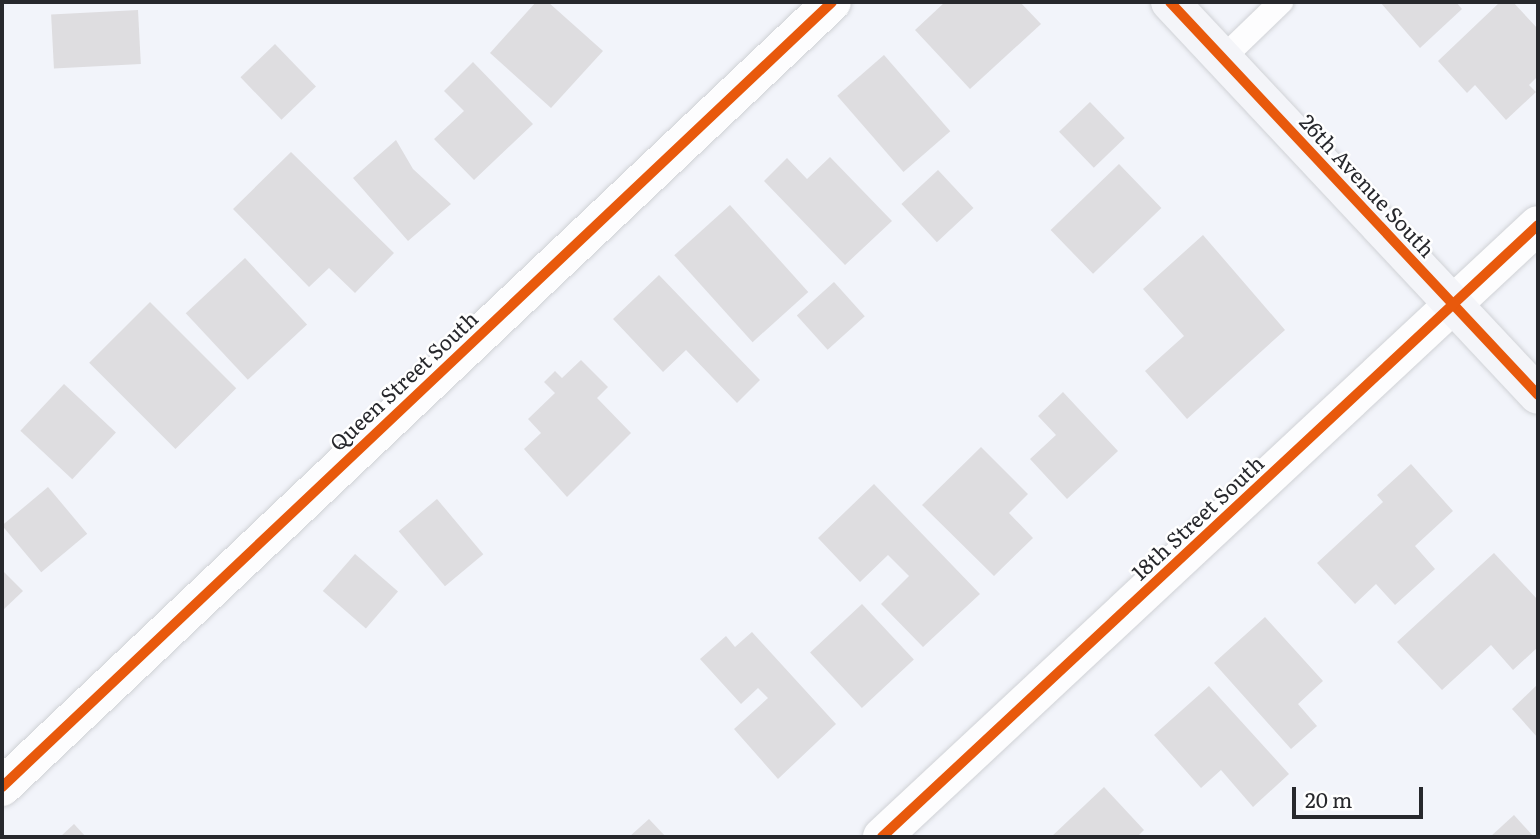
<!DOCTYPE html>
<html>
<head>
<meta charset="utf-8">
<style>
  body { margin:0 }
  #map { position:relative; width:1540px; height:839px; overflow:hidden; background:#f2f4fa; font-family:Literata,serif }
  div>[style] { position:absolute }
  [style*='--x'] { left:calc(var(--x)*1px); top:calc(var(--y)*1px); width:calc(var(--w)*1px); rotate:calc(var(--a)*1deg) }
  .building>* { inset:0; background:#dedde0; transform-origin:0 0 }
  .roads { filter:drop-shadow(0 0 2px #d0d2d6) drop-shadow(0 0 2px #d0d2d6) }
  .lane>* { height:24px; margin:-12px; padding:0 12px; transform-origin:12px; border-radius:12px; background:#fdfdfe }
  .street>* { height:38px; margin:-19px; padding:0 19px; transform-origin:19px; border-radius:19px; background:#fdfdfe }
  .secondary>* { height:38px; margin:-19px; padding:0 19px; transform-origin:19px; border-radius:19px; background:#f4f5f9 }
  .cycleway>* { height:10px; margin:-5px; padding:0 5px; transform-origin:5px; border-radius:5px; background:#e8590c }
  span { translate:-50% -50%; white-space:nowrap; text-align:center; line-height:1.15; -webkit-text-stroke:5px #fff; paint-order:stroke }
  .street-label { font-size:21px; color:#27282c }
  .frame { position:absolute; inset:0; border:4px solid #27282c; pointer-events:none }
  .scale { position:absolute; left:1292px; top:787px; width:131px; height:32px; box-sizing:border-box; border:4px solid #27282c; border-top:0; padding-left:9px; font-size:21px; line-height:24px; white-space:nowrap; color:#27282c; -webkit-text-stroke:5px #fff; paint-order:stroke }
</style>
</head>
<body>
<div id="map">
  <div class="building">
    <i style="clip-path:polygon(536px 2px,548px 2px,603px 51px,551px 108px,490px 53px)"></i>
    <i style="clip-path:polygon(945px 2px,1020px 2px,1041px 24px,970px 89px,915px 30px)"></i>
    <i style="clip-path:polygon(1380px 2px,1456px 2px,1462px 9px,1420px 48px)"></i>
    <i style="clip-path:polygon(1500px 2px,1513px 2px,1538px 29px,1538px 76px,1529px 85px,1536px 92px,1506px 120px,1475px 85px,1467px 93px,1438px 61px)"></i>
    <i style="left:138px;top:10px;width:54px;height:87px;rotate:87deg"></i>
    <i style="left:275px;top:44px;width:59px;height:48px;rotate:46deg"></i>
    <i style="left:884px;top:55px;width:101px;height:62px;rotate:49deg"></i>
    <i style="clip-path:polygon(473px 62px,533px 124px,474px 180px,434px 139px,464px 111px,444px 91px)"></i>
    <i style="left:1090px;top:102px;width:50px;height:43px;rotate:46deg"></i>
    <i style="clip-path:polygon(396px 140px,413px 169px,451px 204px,408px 241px,353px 178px)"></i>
    <i style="clip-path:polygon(291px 152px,394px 253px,355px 293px,329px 268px,309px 287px,233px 209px)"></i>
    <i style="clip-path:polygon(830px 157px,892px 221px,845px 265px,764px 181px,787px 158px,807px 179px)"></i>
    <i style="left:1119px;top:164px;width:61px;height:95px;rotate:46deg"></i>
    <i style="left:938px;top:170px;width:52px;height:50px;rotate:47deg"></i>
    <i style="left:730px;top:205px;width:117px;height:75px;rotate:48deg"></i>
    <i style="clip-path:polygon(1203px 235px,1285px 330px,1187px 419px,1145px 371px,1184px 336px,1143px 289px)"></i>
    <i style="left:245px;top:258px;width:91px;height:81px;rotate:47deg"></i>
    <i style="clip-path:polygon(659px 275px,760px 380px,737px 403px,686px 350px,663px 372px,613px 319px)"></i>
    <i style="left:834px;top:282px;width:46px;height:50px;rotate:48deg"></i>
    <i style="left:150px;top:302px;width:122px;height:86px;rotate:45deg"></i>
    <i style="clip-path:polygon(581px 360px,608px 387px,597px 398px,631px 433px,567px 497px,524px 449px,541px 433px,528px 419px,555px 393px,544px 382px,555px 371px,562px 378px)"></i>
    <i style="left:64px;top:384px;width:71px;height:64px;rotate:43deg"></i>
    <i style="clip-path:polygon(1063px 392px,1118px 451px,1067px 499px,1030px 459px,1056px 435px,1038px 416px)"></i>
    <i style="clip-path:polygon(981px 447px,1028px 494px,1009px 513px,1033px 538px,994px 576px,922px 505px)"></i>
    <i style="clip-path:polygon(1411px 464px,1453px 511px,1415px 546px,1435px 569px,1395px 605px,1376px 584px,1355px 604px,1317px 563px,1383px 502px,1377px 495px)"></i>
    <i style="clip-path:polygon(874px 484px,980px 594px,923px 647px,881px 604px,909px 576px,888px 555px,860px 582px,818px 538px)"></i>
    <i style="left:48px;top:487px;width:61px;height:60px;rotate:50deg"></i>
    <i style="left:437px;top:499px;width:72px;height:50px;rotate:50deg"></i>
    <i style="clip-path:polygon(1494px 553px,1538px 600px,1538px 647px,1513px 670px,1491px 645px,1442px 690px,1397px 642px)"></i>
    <i style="left:355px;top:554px;width:57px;height:49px;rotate:41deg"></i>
    <i style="clip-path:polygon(2px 570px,23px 591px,2px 611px)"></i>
    <i style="left:862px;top:604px;width:76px;height:71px;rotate:47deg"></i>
    <i style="clip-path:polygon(1265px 617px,1323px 681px,1298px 704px,1317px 726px,1291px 749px,1214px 663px)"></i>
    <i style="clip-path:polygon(752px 632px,836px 724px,778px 779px,734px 729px,768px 698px,758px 688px,741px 704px,700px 659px,726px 636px,735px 647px)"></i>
    <i style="clip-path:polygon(1538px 684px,1538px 738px,1512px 709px)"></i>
    <i style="clip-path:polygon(1209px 686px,1289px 774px,1253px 807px,1221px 770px,1201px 788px,1154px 735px)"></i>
    <i style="clip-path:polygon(1104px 787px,1144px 830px,1137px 837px,1051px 837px)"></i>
    <i style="clip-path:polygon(1514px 815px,1534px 837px,1490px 837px)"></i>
    <i style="clip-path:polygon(649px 819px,666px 837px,629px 837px)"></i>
    <i style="clip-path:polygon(74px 824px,86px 837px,60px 837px)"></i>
  </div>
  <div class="roads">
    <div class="lane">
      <i style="--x:1223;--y:58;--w:81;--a:-44"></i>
    </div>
    <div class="street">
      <i style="--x:2;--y:787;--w:1142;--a:-43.4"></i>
      <i style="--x:882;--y:837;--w:897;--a:-43.01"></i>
    </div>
    <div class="secondary">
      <i style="--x:1170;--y:2;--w:538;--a:46.88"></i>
    </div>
  </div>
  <div class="cycleway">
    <i style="--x:1170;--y:2;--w:538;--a:46.88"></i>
    <i style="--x:2;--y:787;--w:1142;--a:-43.4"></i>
    <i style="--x:882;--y:837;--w:897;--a:-43.01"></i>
  </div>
  <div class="street-label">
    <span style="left:1368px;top:185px;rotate:47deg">26th Avenue South</span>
    <span style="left:403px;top:380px;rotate:-43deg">Queen Street South</span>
    <span style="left:1197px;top:517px;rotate:-43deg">18th Street South</span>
  </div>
  <div class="frame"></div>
  <div class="scale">20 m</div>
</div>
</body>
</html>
